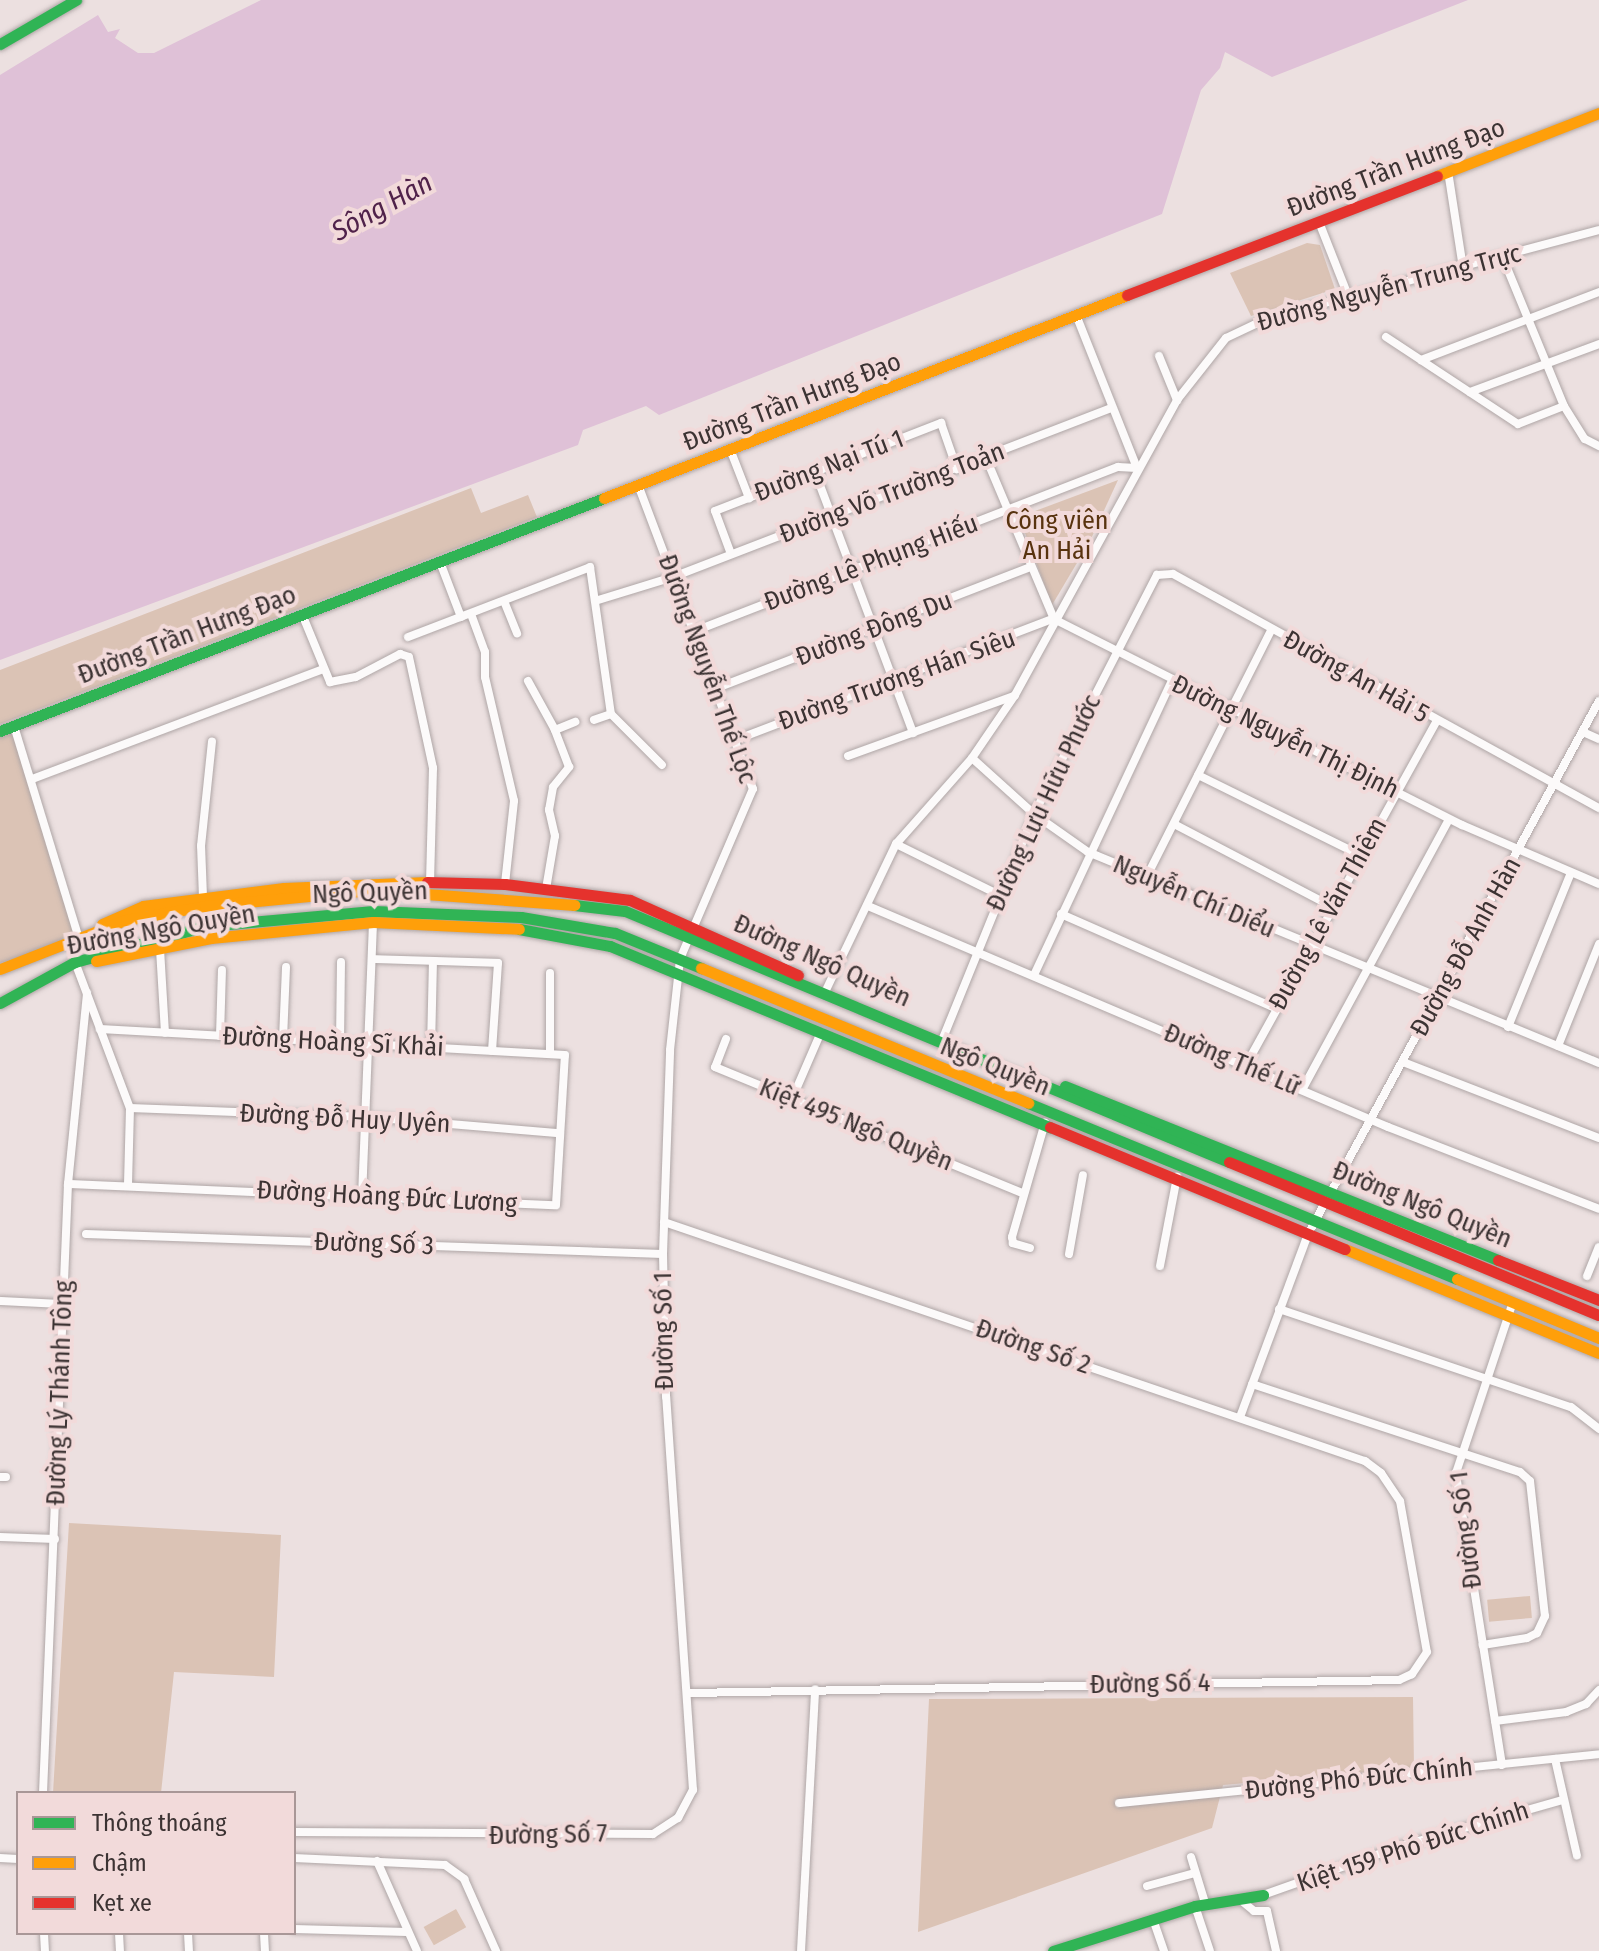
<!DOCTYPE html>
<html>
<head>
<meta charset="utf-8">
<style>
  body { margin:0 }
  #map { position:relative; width:1599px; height:1951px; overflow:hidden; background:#ece0e0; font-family:"Fira Sans Condensed",sans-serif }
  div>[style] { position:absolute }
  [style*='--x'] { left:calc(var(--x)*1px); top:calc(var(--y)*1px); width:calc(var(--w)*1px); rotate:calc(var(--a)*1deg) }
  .green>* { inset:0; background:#dbc3b5; transform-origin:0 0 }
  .water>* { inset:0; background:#dfc1d7 }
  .roads { filter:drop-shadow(0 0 2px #afa6a6) drop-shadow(0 0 2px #afa6a6) }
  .street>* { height:8px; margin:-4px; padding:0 4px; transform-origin:4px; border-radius:4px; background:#fcfafa }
  .fast>* { height:11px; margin:-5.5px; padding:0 5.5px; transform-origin:5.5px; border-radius:5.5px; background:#30b455 }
  .slow>* { height:11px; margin:-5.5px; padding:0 5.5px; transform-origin:5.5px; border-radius:5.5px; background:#ff9f0a }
  .jam>* { height:11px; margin:-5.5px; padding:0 5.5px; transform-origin:5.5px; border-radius:5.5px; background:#e5322d }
  span { translate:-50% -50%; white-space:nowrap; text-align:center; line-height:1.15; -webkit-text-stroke:8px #f2dada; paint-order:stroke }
  .street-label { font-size:26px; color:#3c3333 }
  .park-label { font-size:26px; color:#58330f }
  .water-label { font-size:28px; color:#50224a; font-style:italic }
  .legend { position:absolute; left:16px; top:1791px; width:280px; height:144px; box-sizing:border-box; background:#f2dada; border:2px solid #a99797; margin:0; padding:10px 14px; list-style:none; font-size:24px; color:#3c3333 }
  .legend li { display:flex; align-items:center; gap:16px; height:40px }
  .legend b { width:40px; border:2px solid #a99797 }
</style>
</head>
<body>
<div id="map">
  <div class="green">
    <i style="clip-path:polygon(1307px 243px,1320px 245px,1335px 289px,1251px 316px,1230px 273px)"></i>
    <i style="clip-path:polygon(1118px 480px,1090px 541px,1052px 605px,1019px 517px)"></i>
    <i style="clip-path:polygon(471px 488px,481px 513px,528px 495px,537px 517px,0 724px,0 670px)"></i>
    <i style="clip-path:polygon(14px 726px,79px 938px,0 963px,0 731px)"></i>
    <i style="clip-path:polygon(69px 1523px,281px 1535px,274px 1677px,174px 1672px,161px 1793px,53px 1793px)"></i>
    <i style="left:1530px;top:1596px;width:22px;height:43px;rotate:85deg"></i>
    <i style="clip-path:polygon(1413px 1697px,1414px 1768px,1223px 1785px,1212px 1828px,918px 1932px,929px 1699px)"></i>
    <i style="left:456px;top:1909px;width:21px;height:37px;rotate:61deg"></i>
  </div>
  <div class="water">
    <i style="clip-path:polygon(261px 0,1468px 0,1272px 77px,1225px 52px,1220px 68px,1201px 90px,1162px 214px,659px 415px,646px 406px,583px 430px,578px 445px,0 660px,0 75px,98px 15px,108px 32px,120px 29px,115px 38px,138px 53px,154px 53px)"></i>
  </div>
  <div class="roads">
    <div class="street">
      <i style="--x:1448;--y:171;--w:98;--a:81.2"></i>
      <i style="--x:1319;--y:222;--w:82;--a:68.5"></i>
      <i style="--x:1503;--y:258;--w:160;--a:67.6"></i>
      <i style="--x:1564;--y:406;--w:39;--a:58"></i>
      <i style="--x:1585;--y:439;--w:16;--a:27"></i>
      <i style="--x:1386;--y:337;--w:158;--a:33.4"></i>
      <i style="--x:1518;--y:424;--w:49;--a:-21.4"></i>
      <i style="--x:1159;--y:356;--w:48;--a:67.8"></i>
      <i style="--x:1421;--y:360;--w:191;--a:-20.9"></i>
      <i style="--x:1470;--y:392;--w:138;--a:-20.4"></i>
      <i style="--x:730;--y:449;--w:53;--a:68.8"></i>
      <i style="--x:986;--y:458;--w:175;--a:67.1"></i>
      <i style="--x:1054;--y:619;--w:457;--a:26.8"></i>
      <i style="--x:1462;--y:825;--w:149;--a:23.3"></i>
      <i style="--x:815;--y:472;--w:279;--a:69.4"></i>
      <i style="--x:731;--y:554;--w:46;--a:-110.4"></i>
      <i style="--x:715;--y:511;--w:243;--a:-21.3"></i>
      <i style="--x:941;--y:423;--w:49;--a:70.8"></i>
      <i style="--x:440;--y:562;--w:59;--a:69.1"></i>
      <i style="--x:504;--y:601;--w:35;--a:68"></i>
      <i style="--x:595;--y:601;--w:82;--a:-17.1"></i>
      <i style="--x:673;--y:577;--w:469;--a:-21.1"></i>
      <i style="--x:302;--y:614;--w:74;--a:67.6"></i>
      <i style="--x:330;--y:682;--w:26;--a:-11"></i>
      <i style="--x:356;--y:677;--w:50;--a:-27.6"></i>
      <i style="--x:400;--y:654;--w:9;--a:18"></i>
      <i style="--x:409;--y:657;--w:114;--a:77.8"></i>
      <i style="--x:433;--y:768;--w:114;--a:91.5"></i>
      <i style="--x:471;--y:614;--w:40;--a:69.8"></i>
      <i style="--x:485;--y:652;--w:25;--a:90"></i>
      <i style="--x:485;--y:677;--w:127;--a:76.8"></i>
      <i style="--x:514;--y:801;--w:83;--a:96.2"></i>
      <i style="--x:695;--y:631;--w:454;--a:-21.2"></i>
      <i style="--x:1118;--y:467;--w:19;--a:3"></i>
      <i style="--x:1137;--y:468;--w:162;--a:-111.7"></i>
      <i style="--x:408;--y:637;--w:195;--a:-21"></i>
      <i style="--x:590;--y:567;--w:148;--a:81.9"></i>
      <i style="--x:611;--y:714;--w:18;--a:161"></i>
      <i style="--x:528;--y:681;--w:56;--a:61.1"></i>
      <i style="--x:717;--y:688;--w:336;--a:-21.1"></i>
      <i style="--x:611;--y:714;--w:72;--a:45"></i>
      <i style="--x:14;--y:726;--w:222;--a:73"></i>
      <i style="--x:1583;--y:732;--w:17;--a:24"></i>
      <i style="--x:738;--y:739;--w:337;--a:-20.9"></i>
      <i style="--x:848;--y:756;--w:177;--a:-19.9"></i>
      <i style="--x:972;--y:758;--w:84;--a:42.1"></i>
      <i style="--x:1034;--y:814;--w:66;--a:35.1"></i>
      <i style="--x:1088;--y:852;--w:553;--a:22.44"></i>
      <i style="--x:1198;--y:775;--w:181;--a:26.3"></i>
      <i style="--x:32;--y:779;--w:311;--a:-20.7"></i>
      <i style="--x:1174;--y:824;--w:177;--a:27.6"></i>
      <i style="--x:896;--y:844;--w:115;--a:26.3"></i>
      <i style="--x:1147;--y:876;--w:275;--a:-63.2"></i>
      <i style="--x:546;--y:889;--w:54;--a:-80.4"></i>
      <i style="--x:555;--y:836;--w:27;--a:-103"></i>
      <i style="--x:549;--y:810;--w:23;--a:-80"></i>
      <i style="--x:553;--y:787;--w:26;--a:-51"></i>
      <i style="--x:569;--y:767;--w:40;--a:-111"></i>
      <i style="--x:555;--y:730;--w:22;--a:-22"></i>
      <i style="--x:203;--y:897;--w:51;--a:-92.2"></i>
      <i style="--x:201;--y:846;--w:105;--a:-84"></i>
      <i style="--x:868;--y:906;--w:565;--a:23.03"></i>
      <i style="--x:1388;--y:1127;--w:226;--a:21.2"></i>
      <i style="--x:1061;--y:914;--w:234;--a:23.7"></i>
      <i style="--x:160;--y:949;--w:84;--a:86.6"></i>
      <i style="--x:372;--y:959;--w:126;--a:1.8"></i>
      <i style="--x:498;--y:963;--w:88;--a:93.9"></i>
      <i style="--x:75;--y:962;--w:156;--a:69.4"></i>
      <i style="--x:130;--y:1108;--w:75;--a:91.5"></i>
      <i style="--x:1034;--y:975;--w:326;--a:-64.9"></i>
      <i style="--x:827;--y:988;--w:160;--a:-64.4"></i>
      <i style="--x:896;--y:844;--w:115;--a:-48.5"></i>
      <i style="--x:972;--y:758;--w:76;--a:-55.7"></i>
      <i style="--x:1015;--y:695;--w:337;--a:-61.2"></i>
      <i style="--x:1177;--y:400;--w:79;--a:-51.7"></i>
      <i style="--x:1226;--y:338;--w:47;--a:-25.5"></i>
      <i style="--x:1268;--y:318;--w:342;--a:-14.9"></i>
      <i style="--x:1508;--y:1027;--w:166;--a:-67.8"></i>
      <i style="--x:220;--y:1036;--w:66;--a:-88.3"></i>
      <i style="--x:943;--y:1038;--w:242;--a:-67.9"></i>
      <i style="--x:1034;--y:814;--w:269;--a:-62.8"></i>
      <i style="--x:1157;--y:575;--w:16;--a:-4"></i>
      <i style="--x:1173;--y:574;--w:486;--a:28.8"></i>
      <i style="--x:283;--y:1039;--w:72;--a:-87.6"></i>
      <i style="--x:726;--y:1039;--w:30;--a:111"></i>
      <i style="--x:715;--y:1067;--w:334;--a:22.3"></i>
      <i style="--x:340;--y:1043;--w:81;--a:-89.3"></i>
      <i style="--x:1558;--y:1046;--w:110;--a:-68.1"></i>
      <i style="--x:431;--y:1048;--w:87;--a:-88.7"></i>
      <i style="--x:550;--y:1054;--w:81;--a:-90"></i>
      <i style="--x:1403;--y:1062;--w:210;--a:21.2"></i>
      <i style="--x:1246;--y:1065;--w:392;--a:-61"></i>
      <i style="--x:1302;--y:1090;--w:308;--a:-61.5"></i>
      <i style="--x:792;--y:1099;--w:73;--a:-66.6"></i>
      <i style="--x:130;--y:1108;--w:237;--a:2.2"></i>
      <i style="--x:367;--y:1117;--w:193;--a:4.8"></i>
      <i style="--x:68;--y:1184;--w:488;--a:2.5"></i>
      <i style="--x:556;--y:1205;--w:150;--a:-86.6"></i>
      <i style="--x:565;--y:1055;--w:466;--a:-176.8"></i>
      <i style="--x:362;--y:1197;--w:275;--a:-87.7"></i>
      <i style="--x:664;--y:1222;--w:741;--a:18.83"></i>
      <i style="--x:1365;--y:1461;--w:20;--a:37"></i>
      <i style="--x:1381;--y:1473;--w:34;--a:56"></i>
      <i style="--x:1400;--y:1501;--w:153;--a:79.9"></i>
      <i style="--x:1427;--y:1652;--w:27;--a:124"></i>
      <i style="--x:1412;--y:1674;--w:14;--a:155"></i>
      <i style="--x:1399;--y:1680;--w:709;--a:178.95"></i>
      <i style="--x:86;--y:1234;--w:577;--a:1.99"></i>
      <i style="--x:1030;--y:1248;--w:18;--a:-164"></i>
      <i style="--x:1013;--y:1243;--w:6;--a:-99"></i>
      <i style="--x:1012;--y:1237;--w:119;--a:-73.9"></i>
      <i style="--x:1069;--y:1254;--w:80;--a:-80"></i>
      <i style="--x:1160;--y:1266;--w:91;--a:-79.2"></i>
      <i style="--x:1587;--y:1276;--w:31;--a:-68"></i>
      <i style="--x:0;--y:1301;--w:62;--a:2.8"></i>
      <i style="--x:1279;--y:1309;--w:308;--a:18.6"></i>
      <i style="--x:1571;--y:1407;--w:36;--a:38"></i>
      <i style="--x:1252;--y:1384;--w:282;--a:18.2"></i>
      <i style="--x:1520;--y:1472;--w:13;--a:42"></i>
      <i style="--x:1530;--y:1481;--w:136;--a:83.7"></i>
      <i style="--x:1545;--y:1616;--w:19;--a:115"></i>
      <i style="--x:1537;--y:1633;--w:11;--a:153"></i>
      <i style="--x:1527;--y:1638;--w:45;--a:171"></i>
      <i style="--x:1240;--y:1417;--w:195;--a:-69.6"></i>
      <i style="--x:1308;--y:1234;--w:607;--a:-61.37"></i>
      <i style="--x:0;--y:1477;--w:6;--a:0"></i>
      <i style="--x:0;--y:1537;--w:55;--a:2.1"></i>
      <i style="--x:1495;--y:1721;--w:72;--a:-7.2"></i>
      <i style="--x:1566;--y:1712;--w:22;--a:-22"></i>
      <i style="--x:1586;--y:1704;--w:19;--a:-47"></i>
      <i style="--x:1555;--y:1759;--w:99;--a:77.2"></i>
      <i style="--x:1502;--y:1765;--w:296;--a:-99"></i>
      <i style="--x:1456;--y:1473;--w:180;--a:-71.6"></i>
      <i style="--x:43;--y:1793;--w:610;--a:-87.65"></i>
      <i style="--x:68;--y:1184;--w:192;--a:-84.3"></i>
      <i style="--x:1119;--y:1803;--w:482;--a:-5.8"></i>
      <i style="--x:294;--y:1832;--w:359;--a:0.3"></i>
      <i style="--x:653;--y:1834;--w:30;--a:-33"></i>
      <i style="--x:678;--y:1818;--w:32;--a:-62"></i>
      <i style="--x:693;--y:1790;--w:394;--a:-93.9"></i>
      <i style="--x:666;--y:1397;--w:143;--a:-91.2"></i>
      <i style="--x:663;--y:1254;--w:204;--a:-88"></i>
      <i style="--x:670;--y:1050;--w:92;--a:-83.7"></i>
      <i style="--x:680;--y:959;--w:185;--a:-66.8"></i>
      <i style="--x:753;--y:789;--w:325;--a:-110.7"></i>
      <i style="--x:1191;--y:1857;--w:51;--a:73"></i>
      <i style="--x:0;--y:1858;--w:18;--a:3"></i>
      <i style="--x:294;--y:1858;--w:151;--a:2.7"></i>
      <i style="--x:445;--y:1865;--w:24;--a:36"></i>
      <i style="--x:464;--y:1879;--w:79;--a:66"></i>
      <i style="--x:377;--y:1861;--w:98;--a:66"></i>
      <i style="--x:1147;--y:1886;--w:50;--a:-15.2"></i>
      <i style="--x:1263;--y:1895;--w:146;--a:-19.5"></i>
      <i style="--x:1401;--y:1846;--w:168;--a:-15.9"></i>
      <i style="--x:1243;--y:1902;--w:14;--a:39"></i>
      <i style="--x:1254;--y:1911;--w:13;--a:0"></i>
      <i style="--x:1267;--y:1911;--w:41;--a:77.3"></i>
      <i style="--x:1195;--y:1906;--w:47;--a:71.6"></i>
      <i style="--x:1154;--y:1922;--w:31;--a:71"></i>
      <i style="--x:294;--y:1929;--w:113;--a:1.5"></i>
      <i style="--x:44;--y:1933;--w:18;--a:87"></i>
      <i style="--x:119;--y:1933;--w:18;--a:87"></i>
      <i style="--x:188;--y:1933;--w:18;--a:87"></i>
      <i style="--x:264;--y:1933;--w:18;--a:87"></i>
      <i style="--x:801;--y:1951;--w:262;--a:-86.9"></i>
    </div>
    <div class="fast">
      <i style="--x:0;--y:44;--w:88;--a:-30.1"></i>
      <i style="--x:0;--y:731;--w:647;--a:-21.09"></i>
      <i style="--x:574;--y:905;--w:51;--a:6.7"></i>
      <i style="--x:625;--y:911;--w:654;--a:22.57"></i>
      <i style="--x:519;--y:929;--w:93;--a:10.6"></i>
      <i style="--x:610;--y:946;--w:476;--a:22.4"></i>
      <i style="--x:0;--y:1003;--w:85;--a:-28.7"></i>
      <i style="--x:75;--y:962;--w:136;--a:-15.4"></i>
      <i style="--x:206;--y:926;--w:168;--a:-5.1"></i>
      <i style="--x:373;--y:911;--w:148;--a:2.3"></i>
      <i style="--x:521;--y:917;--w:95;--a:9.7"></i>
      <i style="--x:615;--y:933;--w:93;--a:22.1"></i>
      <i style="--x:1065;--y:1086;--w:467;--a:21.9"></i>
      <i style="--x:1028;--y:1103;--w:464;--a:22.3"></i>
      <i style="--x:1053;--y:1951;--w:149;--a:-17.6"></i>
      <i style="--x:1195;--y:1906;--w:69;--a:-9.2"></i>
    </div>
    <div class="slow">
      <i style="--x:1437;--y:176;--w:174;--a:-21.3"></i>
      <i style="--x:604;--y:498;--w:561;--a:-21.21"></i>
      <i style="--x:102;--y:924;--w:45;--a:-23.7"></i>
      <i style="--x:143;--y:906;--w:142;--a:-7.3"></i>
      <i style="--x:284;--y:888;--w:143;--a:-2.4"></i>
      <i style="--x:96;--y:961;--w:117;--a:-11.3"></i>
      <i style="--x:211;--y:938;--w:163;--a:-5.6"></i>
      <i style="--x:373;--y:922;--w:146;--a:2.7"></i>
      <i style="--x:701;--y:968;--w:354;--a:22.4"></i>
      <i style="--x:0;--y:969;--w:135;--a:-21.3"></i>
      <i style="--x:126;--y:920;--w:80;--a:-10"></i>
      <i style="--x:205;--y:906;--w:167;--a:-5.5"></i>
      <i style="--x:371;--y:890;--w:204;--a:4.2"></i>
      <i style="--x:1345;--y:1249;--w:274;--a:22.3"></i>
      <i style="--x:1457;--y:1279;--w:154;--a:22.6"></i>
    </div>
    <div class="jam">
      <i style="--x:1127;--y:295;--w:332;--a:-21"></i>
      <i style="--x:427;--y:882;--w:78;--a:1.5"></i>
      <i style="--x:505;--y:884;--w:126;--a:7.3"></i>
      <i style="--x:630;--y:900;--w:184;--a:24.1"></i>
      <i style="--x:1050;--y:1127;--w:319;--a:22.5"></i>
      <i style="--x:1229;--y:1162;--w:400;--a:22.5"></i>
      <i style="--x:1498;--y:1260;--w:109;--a:21.6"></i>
    </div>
  </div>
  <div class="street-label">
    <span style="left:1396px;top:168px;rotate:-21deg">Đường Trần Hưng Đạo</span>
    <span style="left:1389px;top:288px;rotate:-15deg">Đường Nguyễn Trung Trực</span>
    <span style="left:792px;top:402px;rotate:-21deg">Đường Trần Hưng Đạo</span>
    <span style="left:829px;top:466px;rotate:-21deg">Đường Nại Tú 1</span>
    <span style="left:892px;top:493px;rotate:-21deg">Đường Võ Trường Toản</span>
    <span style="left:871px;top:563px;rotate:-21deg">Đường Lê Phụng Hiếu</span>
    <span style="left:874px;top:629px;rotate:-21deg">Đường Đông Du</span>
    <span style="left:187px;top:635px;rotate:-21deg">Đường Trần Hưng Đạo</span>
    <span style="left:707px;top:669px;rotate:70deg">Đường Nguyễn Thế Lộc</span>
    <span style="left:1356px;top:677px;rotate:29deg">Đường An Hải 5</span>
    <span style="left:897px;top:680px;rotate:-20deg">Đường Trương Hán Siêu</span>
    <span style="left:1285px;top:737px;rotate:26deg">Đường Nguyễn Thị Định</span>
    <span style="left:1044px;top:803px;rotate:-65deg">Đường Lưu Hữu Phước</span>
    <span style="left:370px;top:893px;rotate:-2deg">Ngô Quyền</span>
    <span style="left:1194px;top:897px;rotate:23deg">Nguyễn Chí Diểu</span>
    <span style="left:1328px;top:914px;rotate:-61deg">Đường Lê Văn Thiêm</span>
    <span style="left:161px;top:930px;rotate:-10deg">Đường Ngô Quyền</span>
    <span style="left:1466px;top:947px;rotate:-61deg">Đường Đỗ Anh Hàn</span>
    <span style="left:822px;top:961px;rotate:24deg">Đường Ngô Quyền</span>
    <span style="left:333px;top:1042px;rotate:3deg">Đường Hoàng Sĩ Khải</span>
    <span style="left:1232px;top:1060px;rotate:23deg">Đường Thế Lữ</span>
    <span style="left:995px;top:1067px;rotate:22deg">Ngô Quyền</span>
    <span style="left:345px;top:1119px;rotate:3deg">Đường Đỗ Huy Uyên</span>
    <span style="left:856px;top:1125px;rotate:22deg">Kiệt 495 Ngô Quyền</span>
    <span style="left:387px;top:1197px;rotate:3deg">Đường Hoàng Đức Lương</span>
    <span style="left:1422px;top:1205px;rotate:22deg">Đường Ngô Quyền</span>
    <span style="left:374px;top:1244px;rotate:2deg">Đường Số 3</span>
    <span style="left:664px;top:1331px;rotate:-91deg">Đường Số 1</span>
    <span style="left:1033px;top:1347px;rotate:19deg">Đường Số 2</span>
    <span style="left:60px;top:1393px;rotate:-88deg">Đường Lý Thánh Tông</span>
    <span style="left:1466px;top:1530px;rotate:-97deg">Đường Số 1</span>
    <span style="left:1150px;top:1684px;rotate:-1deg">Đường Số 4</span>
    <span style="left:1359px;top:1779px;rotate:-6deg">Đường Phó Đức Chính</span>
    <span style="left:548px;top:1835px;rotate:-1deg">Đường Số 7</span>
    <span style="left:1413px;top:1847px;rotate:-18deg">Kiệt 159 Phó Đức Chính</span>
  </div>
  <div class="park-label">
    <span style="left:1057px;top:536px">Công viên<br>An Hải</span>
  </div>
  <div class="water-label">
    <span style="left:382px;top:207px;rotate:-29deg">Sông Hàn</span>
  </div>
  <ul class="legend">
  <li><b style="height:10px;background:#30b455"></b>Thông thoáng</li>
  <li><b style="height:10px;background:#ff9f0a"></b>Chậm</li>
  <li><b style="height:10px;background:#e5322d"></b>Kẹt xe</li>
  </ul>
</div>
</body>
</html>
